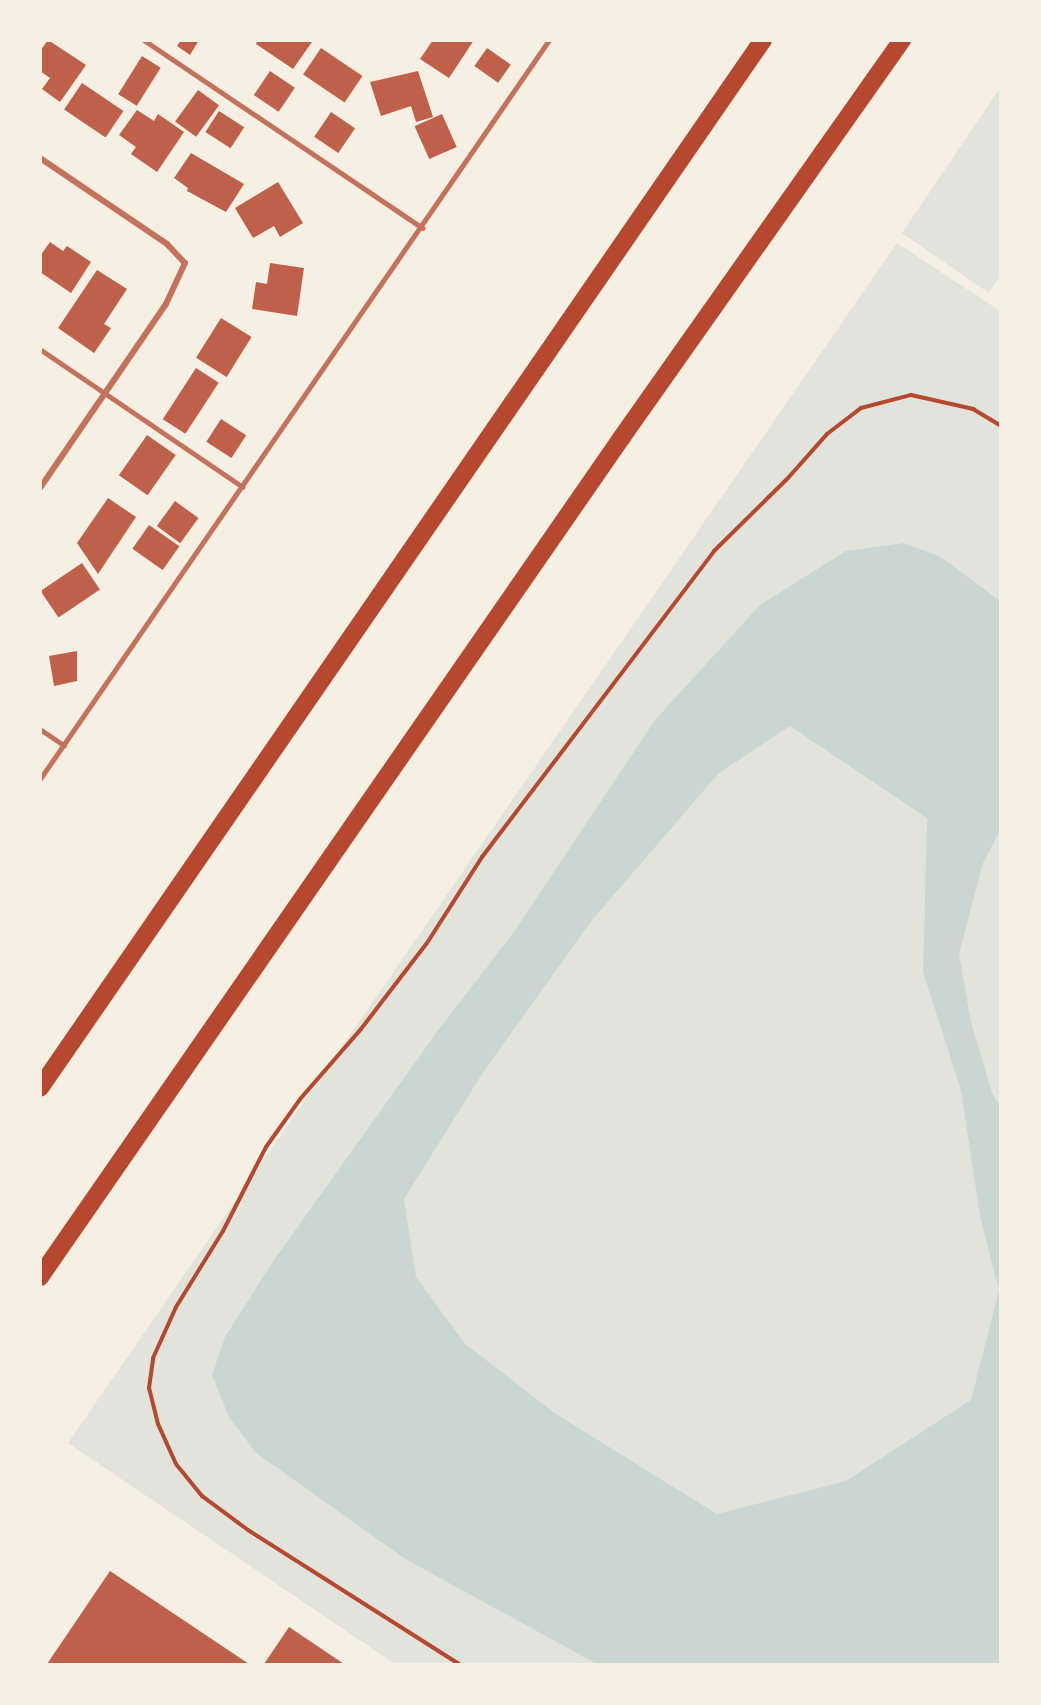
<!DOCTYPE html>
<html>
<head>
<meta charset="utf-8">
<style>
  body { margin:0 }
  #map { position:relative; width:1041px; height:1705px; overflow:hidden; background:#f6efe4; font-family:"Source Sans 3",sans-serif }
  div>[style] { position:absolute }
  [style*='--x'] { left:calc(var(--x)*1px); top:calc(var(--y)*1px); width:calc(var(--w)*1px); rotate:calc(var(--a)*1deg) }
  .green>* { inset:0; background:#e2e4dc }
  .water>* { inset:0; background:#c9d6d2 }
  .building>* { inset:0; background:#bf614a; transform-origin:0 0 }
  .path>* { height:4px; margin:-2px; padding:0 2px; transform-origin:2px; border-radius:2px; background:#b5482f }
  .service>* { height:4.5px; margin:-2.25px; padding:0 2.25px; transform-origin:2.25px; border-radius:2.25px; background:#c5725c }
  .minor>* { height:6px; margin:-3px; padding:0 3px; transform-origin:3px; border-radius:3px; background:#c5725c }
  .motorway>* { height:18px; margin:-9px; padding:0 9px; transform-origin:9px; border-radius:9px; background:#b5482f }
  span { translate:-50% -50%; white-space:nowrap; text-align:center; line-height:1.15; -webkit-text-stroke:6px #f6efe4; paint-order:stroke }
  .frame { position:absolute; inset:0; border:42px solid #f6efe4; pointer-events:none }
</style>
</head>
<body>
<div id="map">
  <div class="green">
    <i style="clip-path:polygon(1000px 88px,1000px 276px,989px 293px,902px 233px)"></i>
    <i style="clip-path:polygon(897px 243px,1000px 311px,1000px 1664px,395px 1664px,68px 1443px)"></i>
  </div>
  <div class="water">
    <i style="clip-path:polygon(evenodd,904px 543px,941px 557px,1000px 601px,1000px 831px,983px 863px,959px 954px,971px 1022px,992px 1093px,1000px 1105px,1000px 1664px,597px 1664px,407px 1560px,256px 1453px,229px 1417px,212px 1375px,225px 1337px,272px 1263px,439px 1029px,514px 932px,655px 720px,760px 605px,846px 551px,904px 543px,790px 726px,927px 818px,923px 972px,961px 1090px,980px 1216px,999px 1290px,971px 1400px,846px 1481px,717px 1514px,556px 1414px,465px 1344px,416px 1277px,404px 1199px,482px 1074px,592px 920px,719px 773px,790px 726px)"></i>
  </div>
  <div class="building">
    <i style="clip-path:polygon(48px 40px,86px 65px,60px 102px,42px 89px,50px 78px,40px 71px,40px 51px)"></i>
    <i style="clip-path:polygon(181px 40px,199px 40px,190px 55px,177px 46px)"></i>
    <i style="clip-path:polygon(258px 40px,310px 40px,312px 42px,293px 69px,256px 44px)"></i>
    <i style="clip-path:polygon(433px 40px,474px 40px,449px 78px,420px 59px)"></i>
    <i style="left:321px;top:48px;width:50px;height:32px;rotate:34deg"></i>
    <i style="left:487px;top:48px;width:29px;height:22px;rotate:35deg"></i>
    <i style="left:142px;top:56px;width:22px;height:45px;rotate:32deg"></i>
    <i style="left:270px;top:71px;width:30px;height:29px;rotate:34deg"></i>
    <i style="clip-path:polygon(418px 71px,433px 117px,416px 122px,411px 106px,381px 116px,370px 82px)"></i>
    <i style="left:82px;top:83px;width:50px;height:32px;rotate:34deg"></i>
    <i style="left:198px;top:90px;width:26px;height:39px;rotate:36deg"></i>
    <i style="clip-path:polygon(137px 110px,154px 121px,158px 114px,184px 132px,157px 172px,131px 154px,136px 147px,119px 135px)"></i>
    <i style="left:219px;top:111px;width:30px;height:25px;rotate:33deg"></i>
    <i style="left:331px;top:112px;width:29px;height:30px;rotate:34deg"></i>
    <i style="left:442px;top:114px;width:36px;height:30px;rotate:66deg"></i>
    <i style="clip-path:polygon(191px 153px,244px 184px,226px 212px,187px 191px,188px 188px,174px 178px)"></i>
    <i style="clip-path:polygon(278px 182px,303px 223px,280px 237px,274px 226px,253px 238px,235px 208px)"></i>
    <i style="clip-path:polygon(50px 242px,63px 251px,67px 246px,91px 262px,71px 293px,40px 272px,40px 256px)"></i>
    <i style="clip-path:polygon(270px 263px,304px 268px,297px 316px,252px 309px,256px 282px,267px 284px)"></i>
    <i style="clip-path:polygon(97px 270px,127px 289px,104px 324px,111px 328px,94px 353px,58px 328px)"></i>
    <i style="left:221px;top:318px;width:36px;height:47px;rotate:32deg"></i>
    <i style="left:196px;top:368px;width:27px;height:61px;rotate:33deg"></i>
    <i style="left:221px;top:419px;width:30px;height:27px;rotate:33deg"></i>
    <i style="left:147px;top:435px;width:35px;height:49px;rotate:35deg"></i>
    <i style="clip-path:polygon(108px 498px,136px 517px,98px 574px,77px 543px)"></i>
    <i style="left:175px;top:501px;width:29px;height:31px;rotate:36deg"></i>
    <i style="left:149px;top:525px;width:37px;height:29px;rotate:35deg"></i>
    <i style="left:82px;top:563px;width:32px;height:50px;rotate:56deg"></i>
    <i style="clip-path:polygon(77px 651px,77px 681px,54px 686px,49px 656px)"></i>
    <i style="clip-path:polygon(110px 1571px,249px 1664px,47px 1664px)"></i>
    <i style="clip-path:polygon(289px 1627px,344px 1664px,264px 1664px)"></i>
  </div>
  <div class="path">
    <i style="--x:459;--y:1664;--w:250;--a:-147.6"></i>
    <i style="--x:248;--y:1530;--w:57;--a:-143.5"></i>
    <i style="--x:202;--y:1496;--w:41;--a:-129.1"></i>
    <i style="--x:176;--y:1464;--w:44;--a:-114.2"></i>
    <i style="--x:158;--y:1424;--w:37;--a:-104"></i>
    <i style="--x:149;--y:1388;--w:30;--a:-82"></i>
    <i style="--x:153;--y:1358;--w:56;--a:-65.7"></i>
    <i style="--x:176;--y:1307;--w:89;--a:-58.3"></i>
    <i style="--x:223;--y:1231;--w:94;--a:-62.9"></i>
    <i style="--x:266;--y:1147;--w:60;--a:-54.5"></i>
    <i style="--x:301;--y:1098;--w:91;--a:-49"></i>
    <i style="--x:361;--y:1029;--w:108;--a:-52.5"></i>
    <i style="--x:427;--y:943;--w:102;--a:-57.4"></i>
    <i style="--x:482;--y:857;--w:384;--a:-52.8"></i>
    <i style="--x:714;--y:551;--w:104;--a:-44.6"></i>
    <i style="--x:788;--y:478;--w:59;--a:-48.4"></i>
    <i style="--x:827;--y:434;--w:43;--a:-37.4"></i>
    <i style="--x:861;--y:408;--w:52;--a:-14.6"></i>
    <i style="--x:911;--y:395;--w:64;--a:12.7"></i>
    <i style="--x:973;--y:409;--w:31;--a:31"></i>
  </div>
  <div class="service">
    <i style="--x:144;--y:40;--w:336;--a:34"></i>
    <i style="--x:40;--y:349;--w:245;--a:34.2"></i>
    <i style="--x:40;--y:729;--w:29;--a:34"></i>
    <i style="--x:40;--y:779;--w:897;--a:-55.44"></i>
  </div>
  <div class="minor">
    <i style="--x:40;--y:158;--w:153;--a:34.1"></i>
    <i style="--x:167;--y:244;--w:26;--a:47"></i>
    <i style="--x:185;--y:263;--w:45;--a:114.9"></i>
    <i style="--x:166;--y:304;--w:223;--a:124.4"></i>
  </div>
  <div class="motorway">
    <i style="--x:40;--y:1088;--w:1273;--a:-55.4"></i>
    <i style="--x:40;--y:1277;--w:1022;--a:-55.28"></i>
    <i style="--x:622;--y:437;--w:486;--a:-54.8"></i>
  </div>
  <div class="frame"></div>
</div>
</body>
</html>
